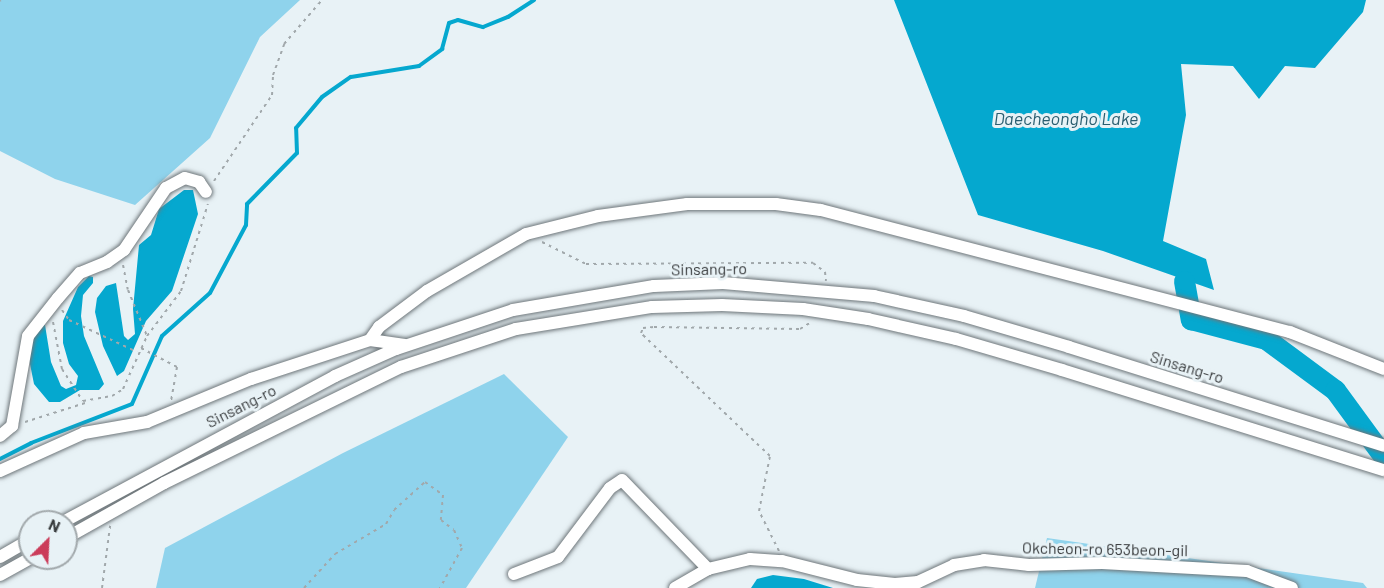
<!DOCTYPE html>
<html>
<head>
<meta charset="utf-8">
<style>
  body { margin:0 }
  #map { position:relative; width:1384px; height:588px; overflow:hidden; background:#e8f2f6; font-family:Barlow,sans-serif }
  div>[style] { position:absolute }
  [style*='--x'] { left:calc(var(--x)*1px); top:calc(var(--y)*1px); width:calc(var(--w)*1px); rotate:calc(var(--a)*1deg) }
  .green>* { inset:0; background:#8fd3ec }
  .water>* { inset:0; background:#05a8cf }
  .stream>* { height:4px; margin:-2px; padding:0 2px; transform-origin:2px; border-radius:2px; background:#05a8cf }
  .river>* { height:21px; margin:-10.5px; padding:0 10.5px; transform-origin:10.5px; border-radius:10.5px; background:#05a8cf }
  .path>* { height:2px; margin-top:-1px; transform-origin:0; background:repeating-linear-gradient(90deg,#a1a8ab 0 3px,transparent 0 7.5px) }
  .roads { filter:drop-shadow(0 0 2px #6e767a) drop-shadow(0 0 2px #6e767a) }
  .minor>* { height:12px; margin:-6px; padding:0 6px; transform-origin:6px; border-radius:6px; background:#fff }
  span { translate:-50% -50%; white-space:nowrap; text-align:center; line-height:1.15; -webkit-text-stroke:6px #e8f2f6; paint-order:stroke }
  .street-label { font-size:16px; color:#393c3e }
  .water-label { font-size:18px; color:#2a5e70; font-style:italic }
  .north { position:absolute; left:18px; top:510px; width:60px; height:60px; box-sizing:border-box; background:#e8f2f6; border:2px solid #a2a9ac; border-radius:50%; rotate:24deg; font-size:16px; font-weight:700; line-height:24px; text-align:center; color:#393c3e }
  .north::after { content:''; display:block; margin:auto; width:21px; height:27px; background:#cb3c5a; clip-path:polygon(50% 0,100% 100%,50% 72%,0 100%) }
</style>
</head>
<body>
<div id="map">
  <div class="green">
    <i style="clip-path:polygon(0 0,300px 0,260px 37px,210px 138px,135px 205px,55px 179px,0 151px)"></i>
    <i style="clip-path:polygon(504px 374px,568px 437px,466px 588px,156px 588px,165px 548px,343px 453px)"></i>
    <i style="clip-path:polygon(1047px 538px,1363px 583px,1367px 588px,1035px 588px)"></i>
  </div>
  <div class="water">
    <i style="clip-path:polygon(894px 0,1366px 0,1363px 12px,1315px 68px,1285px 66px,1259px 99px,1233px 66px,1181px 64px,1186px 115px,1163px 241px,1206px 259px,1214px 290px,1103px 251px,978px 215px)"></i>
    <i style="clip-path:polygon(184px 190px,193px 190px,198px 214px,172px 291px,146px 321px,124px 371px,117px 376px,103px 346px,95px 312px,97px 298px,106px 286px,116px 283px,124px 336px,128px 340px,135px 334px,133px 309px,139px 245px,151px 235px,159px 209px)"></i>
    <i style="clip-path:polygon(89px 276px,93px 277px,93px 283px,83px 295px,81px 316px,84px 336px,104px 384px,99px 390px,80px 390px,60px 402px,49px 402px,34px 384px,29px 359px,33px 334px,40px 324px,45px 325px,51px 362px,61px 386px,66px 389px,76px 385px,78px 376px,69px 364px,63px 343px,63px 321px,78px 287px)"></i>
    <i style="clip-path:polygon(773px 575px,804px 579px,833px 588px,751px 588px,757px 579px)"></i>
  </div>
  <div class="stream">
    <i style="--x:0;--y:459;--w:35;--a:-27"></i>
    <i style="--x:31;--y:443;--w:108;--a:-21.1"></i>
    <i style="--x:132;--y:404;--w:74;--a:-66.2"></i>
    <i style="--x:162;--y:336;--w:64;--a:-41.9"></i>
    <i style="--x:210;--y:293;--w:77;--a:-62.1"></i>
    <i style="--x:246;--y:225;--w:21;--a:-87"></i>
    <i style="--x:247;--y:204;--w:71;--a:-45.6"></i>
    <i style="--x:297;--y:153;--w:25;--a:-92"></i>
    <i style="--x:296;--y:128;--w:40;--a:-50"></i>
    <i style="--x:322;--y:97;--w:35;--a:-35"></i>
    <i style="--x:351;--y:77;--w:69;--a:-9.2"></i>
    <i style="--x:419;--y:66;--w:29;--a:-36"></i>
    <i style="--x:442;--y:49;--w:27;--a:-75"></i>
    <i style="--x:449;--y:23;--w:9;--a:-18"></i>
    <i style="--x:458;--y:20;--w:26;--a:16"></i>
    <i style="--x:483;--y:27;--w:27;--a:-22"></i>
    <i style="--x:508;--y:17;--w:31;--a:-33"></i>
  </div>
  <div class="river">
    <i style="--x:1184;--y:281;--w:39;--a:80"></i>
    <i style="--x:1191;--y:319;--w:78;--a:14.9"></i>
    <i style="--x:1266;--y:339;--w:86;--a:36.5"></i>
    <i style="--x:1335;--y:390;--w:83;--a:53.8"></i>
  </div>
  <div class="path">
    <i style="--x:0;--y:1;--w:1;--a:-45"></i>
    <i style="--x:214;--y:181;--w:104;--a:-56"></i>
    <i style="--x:272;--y:95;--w:20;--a:-87"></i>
    <i style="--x:273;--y:75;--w:33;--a:-70"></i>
    <i style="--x:284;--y:44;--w:58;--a:-49.2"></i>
    <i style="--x:542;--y:242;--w:49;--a:26.6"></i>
    <i style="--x:586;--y:264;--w:227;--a:-0.3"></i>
    <i style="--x:813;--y:263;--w:15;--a:37"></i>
    <i style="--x:825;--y:272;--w:9;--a:84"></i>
    <i style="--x:123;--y:265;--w:25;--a:79"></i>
    <i style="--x:128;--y:290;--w:50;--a:67.6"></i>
    <i style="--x:62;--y:310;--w:12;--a:55"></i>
    <i style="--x:69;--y:320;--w:75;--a:25.2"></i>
    <i style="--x:53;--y:322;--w:48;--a:79.2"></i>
    <i style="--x:62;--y:369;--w:38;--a:57"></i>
    <i style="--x:83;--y:401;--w:29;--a:-10"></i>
    <i style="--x:112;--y:396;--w:13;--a:-32"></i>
    <i style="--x:123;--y:389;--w:58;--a:-65.6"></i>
    <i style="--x:147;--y:336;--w:56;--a:-52.9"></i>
    <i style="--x:181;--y:291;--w:91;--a:-72.8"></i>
    <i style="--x:141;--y:348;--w:41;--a:27.8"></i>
    <i style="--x:177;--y:367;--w:34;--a:100"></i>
    <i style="--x:25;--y:422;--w:63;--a:-17.6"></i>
    <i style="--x:779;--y:551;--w:45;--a:-116.6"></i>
    <i style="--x:759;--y:511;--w:56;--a:-78.7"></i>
    <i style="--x:770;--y:456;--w:178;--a:-136.4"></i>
    <i style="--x:641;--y:333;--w:5;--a:-68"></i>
    <i style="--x:643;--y:328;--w:11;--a:-5"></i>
    <i style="--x:654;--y:327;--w:146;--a:0.8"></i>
    <i style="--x:800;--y:329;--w:13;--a:-32"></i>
    <i style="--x:102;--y:588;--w:63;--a:-82.6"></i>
    <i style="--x:304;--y:588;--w:46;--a:-47.6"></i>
    <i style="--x:335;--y:554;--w:59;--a:-30.5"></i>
    <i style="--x:386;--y:524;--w:16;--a:-60"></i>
    <i style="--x:394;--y:510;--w:42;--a:-42.1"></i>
    <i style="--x:425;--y:482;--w:22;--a:36"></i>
    <i style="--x:443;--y:495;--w:25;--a:95"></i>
    <i style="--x:441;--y:520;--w:16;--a:38"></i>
    <i style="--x:454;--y:530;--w:20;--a:66"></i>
    <i style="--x:462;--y:548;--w:46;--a:118.8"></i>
  </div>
  <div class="roads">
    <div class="minor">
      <i style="--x:370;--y:340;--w:16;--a:-55"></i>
      <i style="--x:379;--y:327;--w:60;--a:-36.9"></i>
      <i style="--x:427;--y:291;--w:114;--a:-29.9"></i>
      <i style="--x:526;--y:234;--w:74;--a:-14"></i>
      <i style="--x:598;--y:216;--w:90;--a:-7.7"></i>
      <i style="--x:687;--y:204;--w:89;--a:0"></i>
      <i style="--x:776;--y:204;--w:45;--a:7.6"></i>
      <i style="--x:821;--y:210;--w:485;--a:14.6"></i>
      <i style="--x:1290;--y:332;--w:101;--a:21.5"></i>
      <i style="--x:0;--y:436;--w:16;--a:-40"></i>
      <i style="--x:12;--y:426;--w:91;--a:-79.9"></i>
      <i style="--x:28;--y:336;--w:48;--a:-51.7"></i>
      <i style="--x:58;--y:298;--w:33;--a:-49"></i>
      <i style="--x:80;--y:273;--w:29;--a:-22"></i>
      <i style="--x:107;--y:262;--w:21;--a:-35"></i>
      <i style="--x:124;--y:250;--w:75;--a:-55.9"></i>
      <i style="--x:166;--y:188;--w:21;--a:-28"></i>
      <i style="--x:185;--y:178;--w:15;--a:16"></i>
      <i style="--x:199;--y:182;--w:12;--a:55"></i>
      <i style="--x:0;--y:471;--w:92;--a:-24.3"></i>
      <i style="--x:84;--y:433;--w:64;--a:-9.9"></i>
      <i style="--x:147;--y:422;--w:113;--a:-22.5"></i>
      <i style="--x:251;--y:379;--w:125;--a:-18.1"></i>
      <i style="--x:370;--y:340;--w:35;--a:8"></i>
      <i style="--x:63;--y:522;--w:309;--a:-28.2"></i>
      <i style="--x:335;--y:376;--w:67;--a:-23.9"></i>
      <i style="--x:396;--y:349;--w:123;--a:-18.4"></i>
      <i style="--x:513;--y:310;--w:143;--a:-9.7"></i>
      <i style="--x:654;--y:286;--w:69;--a:-2.5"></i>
      <i style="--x:723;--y:283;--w:152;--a:4.9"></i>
      <i style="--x:874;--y:296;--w:92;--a:12.5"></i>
      <i style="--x:964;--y:316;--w:109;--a:16.4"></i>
      <i style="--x:1069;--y:347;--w:330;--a:17.4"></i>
      <i style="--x:66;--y:538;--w:112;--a:-29.3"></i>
      <i style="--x:164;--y:483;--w:264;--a:-26.1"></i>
      <i style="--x:401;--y:367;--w:121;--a:-18.3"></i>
      <i style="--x:516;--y:329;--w:138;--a:-9.2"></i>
      <i style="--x:652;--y:307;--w:70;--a:-1.6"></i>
      <i style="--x:722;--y:305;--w:81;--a:2.8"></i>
      <i style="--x:803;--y:309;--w:66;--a:8.7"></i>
      <i style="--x:868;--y:319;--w:90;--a:12.8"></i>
      <i style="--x:956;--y:339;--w:110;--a:16.3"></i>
      <i style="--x:1062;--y:370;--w:337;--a:17.3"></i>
      <i style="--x:0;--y:557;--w:34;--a:-30"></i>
      <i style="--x:514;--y:574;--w:47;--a:-21.1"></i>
      <i style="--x:558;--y:557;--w:86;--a:-53"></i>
      <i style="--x:610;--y:488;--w:14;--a:-34"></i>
      <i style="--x:622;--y:480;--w:124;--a:46"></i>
      <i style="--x:0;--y:575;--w:35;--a:-29"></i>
      <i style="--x:675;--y:588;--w:38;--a:-30"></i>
      <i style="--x:708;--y:569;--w:43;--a:-13.4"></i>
      <i style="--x:750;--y:559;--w:32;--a:4"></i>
      <i style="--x:782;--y:561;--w:77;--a:14.2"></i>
      <i style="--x:857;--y:580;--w:38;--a:6"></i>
      <i style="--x:895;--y:584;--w:23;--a:-5"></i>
      <i style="--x:918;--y:582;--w:40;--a:-25"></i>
      <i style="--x:954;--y:565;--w:30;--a:-9"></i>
      <i style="--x:984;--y:560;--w:45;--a:6.3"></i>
      <i style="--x:1029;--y:565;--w:73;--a:-1.6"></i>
      <i style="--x:1102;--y:563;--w:145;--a:3.2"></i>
      <i style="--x:1247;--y:571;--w:48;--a:20.7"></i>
    </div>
  </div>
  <div class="street-label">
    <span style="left:709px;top:269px;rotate:-1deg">Sinsang-ro</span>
    <span style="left:1187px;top:367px;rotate:17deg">Sinsang-ro</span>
    <span style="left:241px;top:406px;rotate:-27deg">Sinsang-ro</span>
    <span style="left:1105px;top:549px;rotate:1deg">Okcheon-ro 653beon-gil</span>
  </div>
  <div class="water-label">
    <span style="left:1066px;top:118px">Daecheongho Lake</span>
  </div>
  <div class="north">N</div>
</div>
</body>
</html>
